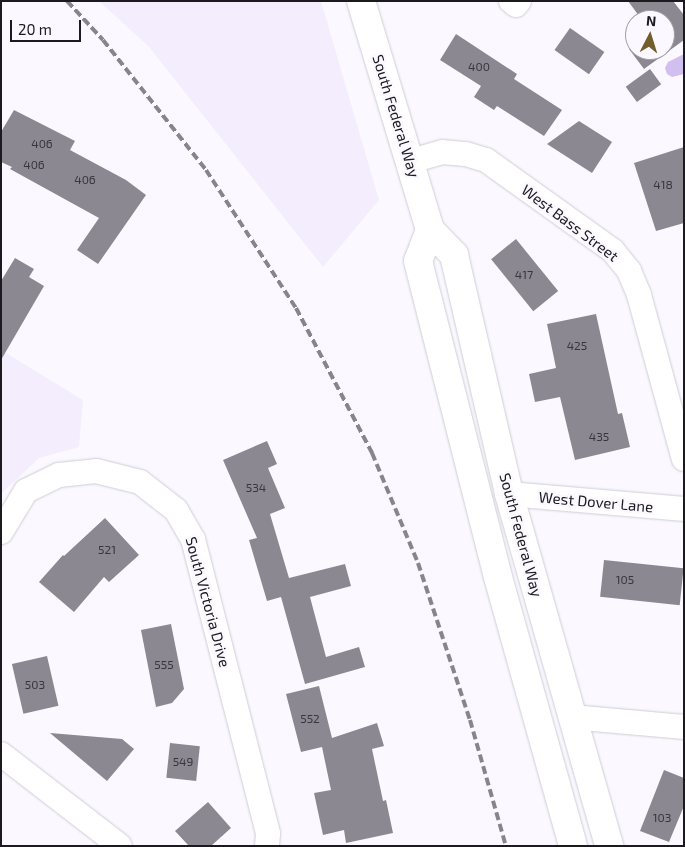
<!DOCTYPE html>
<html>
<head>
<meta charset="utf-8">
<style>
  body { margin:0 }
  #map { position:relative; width:685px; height:847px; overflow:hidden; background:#fbf9ff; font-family:"Exo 2",sans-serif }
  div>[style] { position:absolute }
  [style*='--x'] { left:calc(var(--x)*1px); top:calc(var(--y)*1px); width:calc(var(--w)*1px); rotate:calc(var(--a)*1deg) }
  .built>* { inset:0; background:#f3edfe }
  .water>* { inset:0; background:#d1bff0 }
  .building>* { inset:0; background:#8c8892; transform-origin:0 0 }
  .roads { filter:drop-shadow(0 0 1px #cfccd6) drop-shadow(0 0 1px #cfccd6) }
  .street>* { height:24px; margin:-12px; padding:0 12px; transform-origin:12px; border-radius:12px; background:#fff }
  .secondary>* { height:28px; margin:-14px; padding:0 14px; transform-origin:14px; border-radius:14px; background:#fff }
  .rail>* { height:4px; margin-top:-2px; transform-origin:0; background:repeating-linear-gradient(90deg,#87858a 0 8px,transparent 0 12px) }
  span { translate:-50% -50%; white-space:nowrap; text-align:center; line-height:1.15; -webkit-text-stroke:5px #fbf9ff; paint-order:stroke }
  .number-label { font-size:12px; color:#37363b }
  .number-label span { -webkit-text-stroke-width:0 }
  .street-label { font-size:15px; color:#1b1a1e }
  .frame { position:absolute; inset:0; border:2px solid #1b1a1e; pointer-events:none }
  .north { position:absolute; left:625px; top:10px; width:50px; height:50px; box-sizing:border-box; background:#fbf9ff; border:1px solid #a1a0a5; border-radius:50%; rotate:5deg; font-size:14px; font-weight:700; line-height:20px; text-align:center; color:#1b1a1e }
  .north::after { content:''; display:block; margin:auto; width:18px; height:22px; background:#725e2d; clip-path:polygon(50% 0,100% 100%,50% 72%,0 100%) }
  .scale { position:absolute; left:10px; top:20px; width:71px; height:22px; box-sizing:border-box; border:2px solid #1b1a1e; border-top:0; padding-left:6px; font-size:15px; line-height:18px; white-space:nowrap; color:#1b1a1e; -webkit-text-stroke:4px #fbf9ff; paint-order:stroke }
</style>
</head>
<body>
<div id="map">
  <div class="built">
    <i style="clip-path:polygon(99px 1px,321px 1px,379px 200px,323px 267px,149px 47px)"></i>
    <i style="clip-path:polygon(1px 350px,83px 400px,79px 447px,39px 458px,1px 494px)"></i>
  </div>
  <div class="water">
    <i style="clip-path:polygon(684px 54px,684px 74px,672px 77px,667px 74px,665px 68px,668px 62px)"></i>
  </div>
  <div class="building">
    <i style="clip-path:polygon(628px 1px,673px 1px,684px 15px,684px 40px,644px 69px,629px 49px,635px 44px,635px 50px,665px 50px,665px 20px,642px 20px)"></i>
    <i style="left:570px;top:28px;width:42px;height:27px;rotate:35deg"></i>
    <i style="clip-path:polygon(456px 34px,517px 74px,514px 79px,562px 110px,544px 136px,497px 106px,494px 110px,474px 97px,481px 86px,440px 60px)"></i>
    <i style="left:650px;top:69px;width:19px;height:30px;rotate:54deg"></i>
    <i style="clip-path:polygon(14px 110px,75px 141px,70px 150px,126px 180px,146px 195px,98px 264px,77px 250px,99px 218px,10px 169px,12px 167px,1px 162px,1px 132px)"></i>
    <i style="clip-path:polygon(579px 121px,612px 142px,592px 173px,547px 144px)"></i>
    <i style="clip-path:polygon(684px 147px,684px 223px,656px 231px,634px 163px)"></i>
    <i style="left:516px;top:239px;width:67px;height:32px;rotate:51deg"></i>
    <i style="clip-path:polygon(15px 258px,34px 269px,29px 277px,44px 286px,1px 360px,1px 281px)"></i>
    <i style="clip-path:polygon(596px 314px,618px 414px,622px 413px,630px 447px,575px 460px,560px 397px,535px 402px,529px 374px,556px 368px,547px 324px)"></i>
    <i style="clip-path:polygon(267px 441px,277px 464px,268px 468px,285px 508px,270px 514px,289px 578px,345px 564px,351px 586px,310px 597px,326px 657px,359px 647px,365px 667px,305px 684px,281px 597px,267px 601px,249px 540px,257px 538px,223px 460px)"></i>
    <i style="clip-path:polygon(105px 518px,139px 555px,109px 582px,104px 577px,74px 612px,39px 582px,63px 555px,64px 556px)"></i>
    <i style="left:604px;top:560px;width:80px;height:37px;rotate:6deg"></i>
    <i style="clip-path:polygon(171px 624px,184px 689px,172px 703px,156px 707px,141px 630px)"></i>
    <i style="left:47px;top:656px;width:51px;height:36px;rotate:77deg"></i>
    <i style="clip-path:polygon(319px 686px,332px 738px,377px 723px,384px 746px,372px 749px,383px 801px,386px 800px,393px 833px,346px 843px,344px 830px,323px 835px,314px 793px,331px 790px,322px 747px,301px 752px,286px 694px)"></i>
    <i style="clip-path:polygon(50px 733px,122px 739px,134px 749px,107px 781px)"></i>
    <i style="left:170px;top:743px;width:30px;height:35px;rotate:6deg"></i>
    <i style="clip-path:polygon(664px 770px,684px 778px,684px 806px,669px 842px,640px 831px)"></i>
    <i style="clip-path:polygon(208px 802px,231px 828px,211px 846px,189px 846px,175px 831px)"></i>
  </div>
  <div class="roads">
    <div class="street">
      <i style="--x:511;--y:1;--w:6;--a:39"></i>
      <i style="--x:516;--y:5;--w:5;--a:-53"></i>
      <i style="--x:411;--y:161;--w:32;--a:-16"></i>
      <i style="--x:442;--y:152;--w:24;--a:5"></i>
      <i style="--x:466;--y:154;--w:21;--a:17"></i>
      <i style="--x:486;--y:160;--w:156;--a:35.6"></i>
      <i style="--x:613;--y:251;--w:26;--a:51"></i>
      <i style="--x:629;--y:271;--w:26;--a:67"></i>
      <i style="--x:639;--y:295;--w:170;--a:74.7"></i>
      <i style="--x:509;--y:494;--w:176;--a:4.9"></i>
      <i style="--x:1;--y:532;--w:48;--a:-58.6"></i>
      <i style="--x:26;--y:491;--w:37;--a:-26"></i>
      <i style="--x:59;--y:475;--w:37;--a:-6"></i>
      <i style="--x:96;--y:471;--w:45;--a:14"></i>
      <i style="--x:140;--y:482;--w:46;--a:37.9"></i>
      <i style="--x:176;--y:510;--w:34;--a:60"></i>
      <i style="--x:193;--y:539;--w:304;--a:75.7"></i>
      <i style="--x:268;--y:834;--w:12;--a:95"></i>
      <i style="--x:572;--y:717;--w:112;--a:5.1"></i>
      <i style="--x:1;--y:754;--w:150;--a:37.7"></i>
    </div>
    <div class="secondary">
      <i style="--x:361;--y:1;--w:239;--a:73.2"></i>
      <i style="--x:430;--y:230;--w:35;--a:46"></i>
      <i style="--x:454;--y:255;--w:245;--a:77"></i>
      <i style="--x:509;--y:494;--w:366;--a:74.1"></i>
      <i style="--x:430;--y:230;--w:33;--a:111"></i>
      <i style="--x:418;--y:261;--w:326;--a:75.8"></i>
      <i style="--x:498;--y:577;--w:279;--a:74.4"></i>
    </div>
  </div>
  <div class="rail">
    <i style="--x:67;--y:1;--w:53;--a:47.3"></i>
    <i style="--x:103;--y:40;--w:166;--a:51.6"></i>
    <i style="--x:206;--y:170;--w:165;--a:56.9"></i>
    <i style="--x:296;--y:308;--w:164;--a:62.3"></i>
    <i style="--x:372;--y:453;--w:119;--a:67.3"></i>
    <i style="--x:418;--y:563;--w:165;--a:71.7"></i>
    <i style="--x:470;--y:720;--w:131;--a:74.1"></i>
  </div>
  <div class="number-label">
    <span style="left:479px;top:67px">400</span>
    <span style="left:42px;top:144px">406</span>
    <span style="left:34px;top:165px">406</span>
    <span style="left:85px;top:180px">406</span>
    <span style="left:663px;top:185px">418</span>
    <span style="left:524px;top:275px">417</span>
    <span style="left:577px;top:346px">425</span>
    <span style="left:599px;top:437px">435</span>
    <span style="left:256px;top:488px">534</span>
    <span style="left:107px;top:550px">521</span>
    <span style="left:625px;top:580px">105</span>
    <span style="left:164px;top:665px">555</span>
    <span style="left:35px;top:685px">503</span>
    <span style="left:310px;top:719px">552</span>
    <span style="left:183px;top:762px">549</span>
    <span style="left:662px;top:818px">103</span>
  </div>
  <div class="street-label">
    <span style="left:396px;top:116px;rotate:73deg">South Federal Way</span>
    <span style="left:570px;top:223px;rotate:37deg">West Bass Street</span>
    <span style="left:596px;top:502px;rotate:5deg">West Dover Lane</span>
    <span style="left:521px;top:535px;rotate:75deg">South Federal Way</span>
    <span style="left:208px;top:602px;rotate:75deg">South Victoria Drive</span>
  </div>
  <div class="frame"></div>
  <div class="north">N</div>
  <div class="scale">20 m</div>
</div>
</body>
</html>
